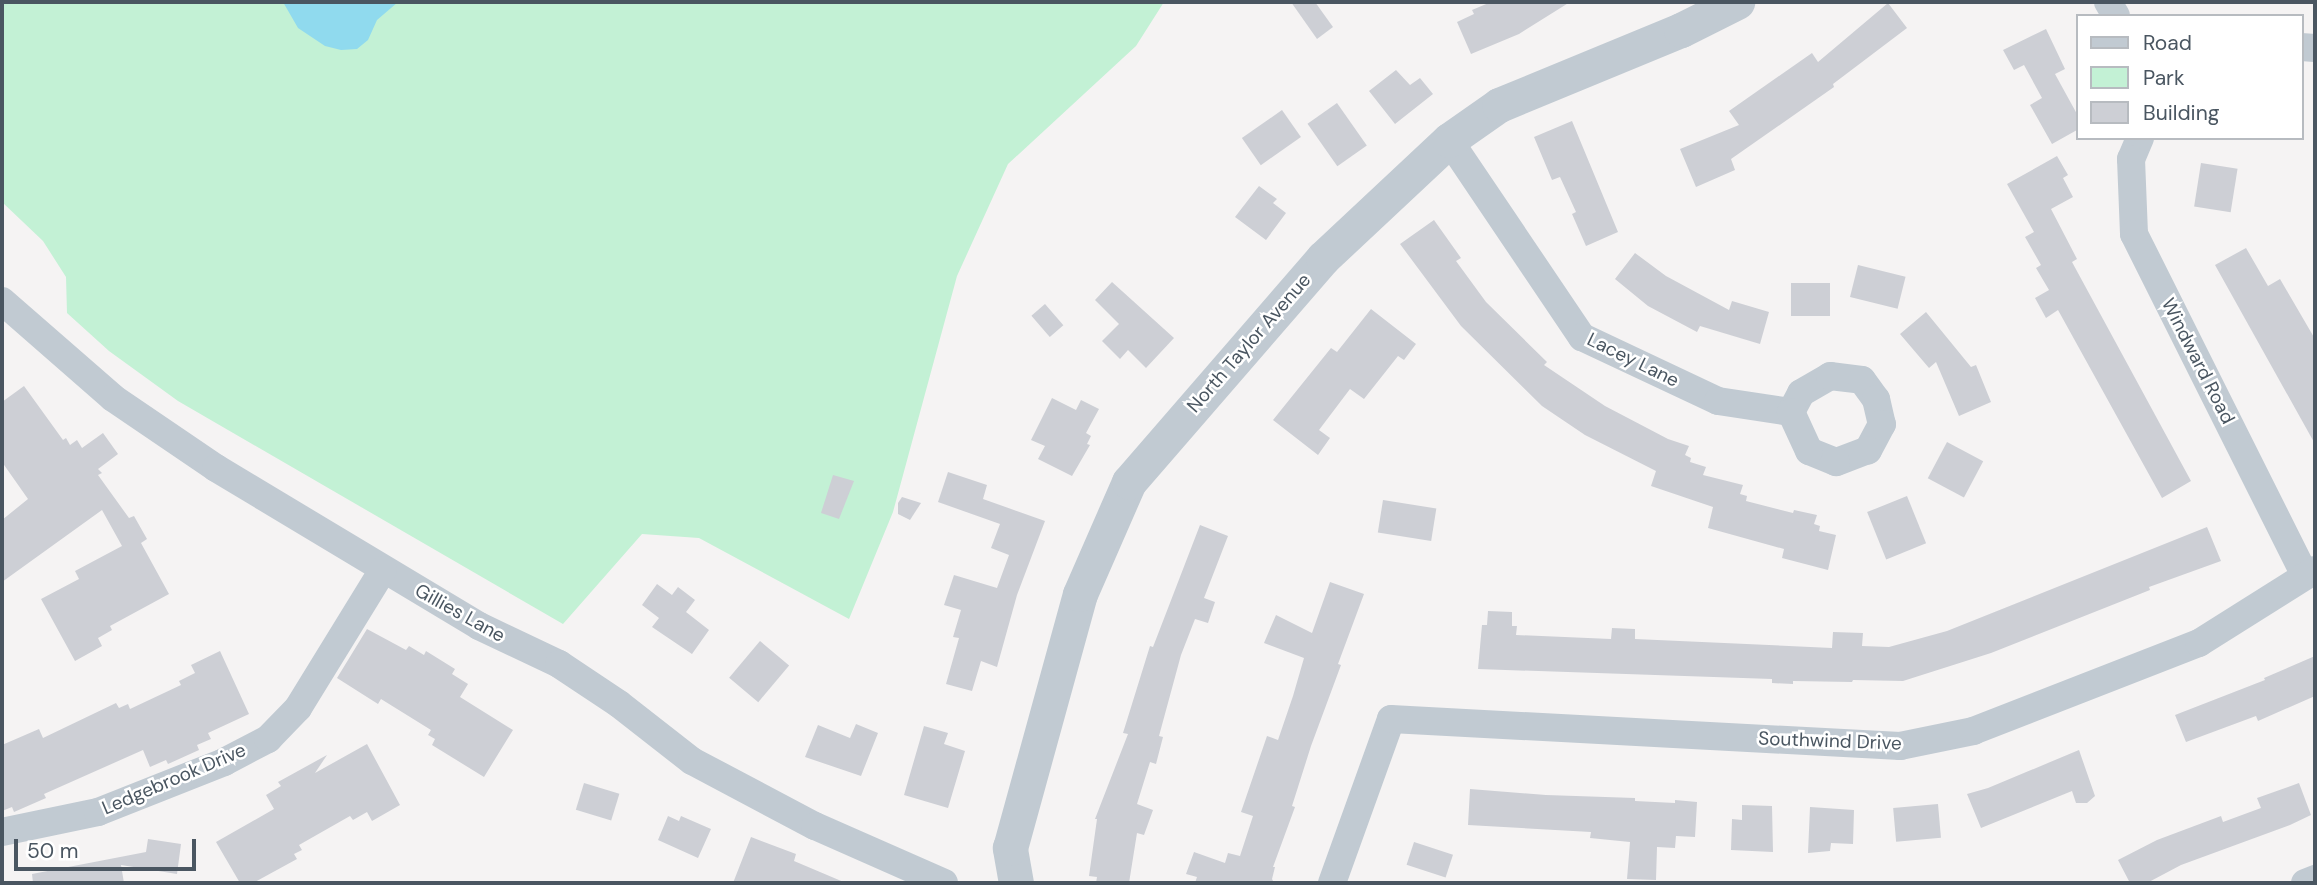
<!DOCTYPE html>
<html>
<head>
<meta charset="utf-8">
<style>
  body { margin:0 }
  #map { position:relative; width:2317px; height:885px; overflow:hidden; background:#f5f3f3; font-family:"DM Sans",sans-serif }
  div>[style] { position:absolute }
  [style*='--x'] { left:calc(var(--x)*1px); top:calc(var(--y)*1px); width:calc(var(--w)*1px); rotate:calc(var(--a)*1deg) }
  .green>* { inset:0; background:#c3f1d5 }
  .water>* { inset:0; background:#90daee }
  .building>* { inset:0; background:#cdcfd5; transform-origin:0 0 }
  .minor>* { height:28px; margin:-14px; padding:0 14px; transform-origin:14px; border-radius:14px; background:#c1cad2 }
  .tertiary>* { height:35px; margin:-17.5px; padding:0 17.5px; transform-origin:17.5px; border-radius:17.5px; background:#c1cad2 }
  span { translate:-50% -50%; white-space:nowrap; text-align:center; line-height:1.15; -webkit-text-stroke:5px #fff; paint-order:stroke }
  .street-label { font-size:19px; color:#4a5661 }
  .frame { position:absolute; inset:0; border:4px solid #4a5661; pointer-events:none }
  .legend { position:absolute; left:2076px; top:14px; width:228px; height:126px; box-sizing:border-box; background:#fff; border:2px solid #b7bbc0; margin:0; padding:9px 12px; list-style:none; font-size:21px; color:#4a5661 }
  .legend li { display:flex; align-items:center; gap:14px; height:35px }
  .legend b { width:35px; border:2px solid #b7bbc0 }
  .scale { position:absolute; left:14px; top:839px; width:182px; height:32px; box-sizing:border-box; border:4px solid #4a5661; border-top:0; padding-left:9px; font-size:21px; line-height:24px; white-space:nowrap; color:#4a5661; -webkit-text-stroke:5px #fff; paint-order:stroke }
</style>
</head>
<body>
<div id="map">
  <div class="green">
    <i style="clip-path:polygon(2px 2px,1164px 2px,1136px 46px,1008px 164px,957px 276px,893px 512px,849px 619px,699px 538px,642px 534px,563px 624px,178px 401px,109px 351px,67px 313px,66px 277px,43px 241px,2px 202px)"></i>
  </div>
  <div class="water">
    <i style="clip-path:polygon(283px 2px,398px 2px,377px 20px,368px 40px,357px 49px,341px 50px,325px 46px,298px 28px)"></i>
  </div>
  <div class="building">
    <i style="clip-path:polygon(1291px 2px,1315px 2px,1333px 27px,1317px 39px)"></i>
    <i style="clip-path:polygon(1491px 2px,1570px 2px,1519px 34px,1471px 54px,1457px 22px,1474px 14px,1472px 10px)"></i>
    <i style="clip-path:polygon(1888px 3px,1907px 28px,1833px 84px,1834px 87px,1731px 159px,1735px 170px,1696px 187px,1680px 149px,1739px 125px,1729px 111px,1812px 53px,1818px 62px)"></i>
    <i style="clip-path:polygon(2046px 29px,2065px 69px,2055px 74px,2077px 114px,2077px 130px,2052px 144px,2030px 105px,2042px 98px,2024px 65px,2014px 70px,2003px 50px)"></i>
    <i style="clip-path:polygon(1396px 70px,1410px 85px,1420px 78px,1433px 94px,1395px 124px,1369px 91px)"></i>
    <i style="left:1337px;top:103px;width:52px;height:36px;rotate:55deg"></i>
    <i style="left:1282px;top:110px;width:33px;height:49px;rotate:55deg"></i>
    <i style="clip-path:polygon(1572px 121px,1618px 232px,1586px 246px,1572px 214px,1576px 212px,1560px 177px,1552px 180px,1534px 137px)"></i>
    <i style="clip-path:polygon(2057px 156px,2068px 175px,2063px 178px,2073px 197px,2051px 209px,2077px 259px,2072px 262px,2191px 481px,2162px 498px,2058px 310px,2046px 318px,2035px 298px,2049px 290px,2036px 268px,2041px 265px,2025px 237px,2034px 232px,2007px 184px)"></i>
    <i style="left:2201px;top:163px;width:37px;height:44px;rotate:9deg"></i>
    <i style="clip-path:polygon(1259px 186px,1277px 199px,1273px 203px,1286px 213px,1266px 240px,1235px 217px)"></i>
    <i style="clip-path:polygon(1434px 220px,1461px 258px,1456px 261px,1486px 302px,1547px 362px,1544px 365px,1605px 406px,1668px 439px,1689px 446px,1685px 455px,1691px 458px,1690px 462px,1706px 467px,1703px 475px,1743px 485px,1740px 494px,1747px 496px,1746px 501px,1793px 513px,1794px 510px,1817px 515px,1814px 524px,1820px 526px,1819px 531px,1836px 535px,1828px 570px,1782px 558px,1784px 549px,1708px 528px,1713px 507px,1651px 486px,1656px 471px,1585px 435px,1542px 406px,1461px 326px,1400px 244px)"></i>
    <i style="clip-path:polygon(2246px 248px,2268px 286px,2280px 279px,2315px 339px,2315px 444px,2215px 265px)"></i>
    <i style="clip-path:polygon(1635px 253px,1666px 276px,1729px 310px,1732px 301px,1769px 312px,1760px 344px,1700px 326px,1697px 332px,1648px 306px,1615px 279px)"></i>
    <i style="left:1858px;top:265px;width:49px;height:33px;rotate:14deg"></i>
    <i style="clip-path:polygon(1112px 282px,1174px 338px,1146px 368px,1128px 350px,1120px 359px,1102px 341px,1119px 324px,1095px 300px)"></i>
    <i style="left:1791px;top:283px;width:39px;height:33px"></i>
    <i style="left:1045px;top:304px;width:28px;height:18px;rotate:49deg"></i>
    <i style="clip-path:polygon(1371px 309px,1416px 344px,1404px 360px,1398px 356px,1364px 399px,1350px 389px,1319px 430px,1330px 438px,1318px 455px,1273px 420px,1331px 348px,1337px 352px)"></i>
    <i style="clip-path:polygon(1926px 312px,1971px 367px,1976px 365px,1991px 402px,1959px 416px,1936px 362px,1929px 368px,1900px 334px)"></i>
    <i style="clip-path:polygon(24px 386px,63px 440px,66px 438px,70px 445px,77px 440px,82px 448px,103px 433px,118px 454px,98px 469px,102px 473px,98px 475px,129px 518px,134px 516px,147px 539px,141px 543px,169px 594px,110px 626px,112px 630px,98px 638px,102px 646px,75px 661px,41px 599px,79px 579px,75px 571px,122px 546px,102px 510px,2px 582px,2px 520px,28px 499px,2px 462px,2px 402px)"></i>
    <i style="clip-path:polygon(1052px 398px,1076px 410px,1081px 400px,1099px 409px,1086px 433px,1091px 436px,1087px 444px,1090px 445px,1072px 476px,1038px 459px,1045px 446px,1031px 440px)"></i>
    <i style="left:1947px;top:442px;width:41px;height:41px;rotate:28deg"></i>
    <i style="clip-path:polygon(948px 472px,987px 485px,983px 499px,1045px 521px,1017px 595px,997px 667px,981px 661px,972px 691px,946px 684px,959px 638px,953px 637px,961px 610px,944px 605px,954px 575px,997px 588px,1009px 555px,991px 548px,1000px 524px,938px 502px)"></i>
    <i style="clip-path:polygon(833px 475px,854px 481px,839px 519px,821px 513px)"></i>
    <i style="left:1907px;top:496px;width:51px;height:43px;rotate:68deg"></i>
    <i style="clip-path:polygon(902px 497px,921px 503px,910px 520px,898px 514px,898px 503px)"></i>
    <i style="left:1383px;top:500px;width:54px;height:33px;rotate:9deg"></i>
    <i style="clip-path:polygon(1200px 525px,1228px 536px,1204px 598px,1215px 602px,1208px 623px,1195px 619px,1181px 655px,1159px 736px,1163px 737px,1156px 764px,1150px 762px,1137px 804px,1153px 810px,1144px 835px,1137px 833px,1129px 883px,1096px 883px,1097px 877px,1089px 876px,1097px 819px,1095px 819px,1128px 734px,1123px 733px,1150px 646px,1153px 647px)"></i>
    <i style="clip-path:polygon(2207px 527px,2221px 561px,2149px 587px,2150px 590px,1991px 653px,1903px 681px,1853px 680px,1852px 682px,1793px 681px,1793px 684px,1772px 683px,1772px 679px,1478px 669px,1482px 625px,1487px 625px,1488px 611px,1512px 612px,1512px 626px,1517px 626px,1516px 635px,1611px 639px,1612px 628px,1635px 629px,1635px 639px,1832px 648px,1833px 632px,1863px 633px,1862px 646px,1889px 647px,1947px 631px)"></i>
    <i style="clip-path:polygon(1330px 582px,1364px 594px,1338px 664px,1341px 665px,1311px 746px,1292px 806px,1295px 807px,1273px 867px,1275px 867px,1272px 879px,1274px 883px,1195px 883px,1197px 877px,1186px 874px,1194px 852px,1225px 863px,1228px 853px,1240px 856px,1253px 816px,1241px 812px,1267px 736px,1278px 740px,1293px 696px,1304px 658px,1264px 643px,1276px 615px,1312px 633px)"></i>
    <i style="clip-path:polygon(657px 584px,672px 595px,678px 587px,695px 600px,686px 612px,709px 630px,692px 654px,652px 627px,659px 618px,642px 605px)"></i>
    <i style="clip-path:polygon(367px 629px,406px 650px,409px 646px,424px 655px,426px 651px,455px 669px,452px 674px,468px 684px,460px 697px,513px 730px,484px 777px,432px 745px,435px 739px,428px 735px,431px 730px,381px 699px,378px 704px,337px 678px)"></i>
    <i style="left:760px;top:641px;width:38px;height:48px;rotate:40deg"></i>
    <i style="clip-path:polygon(220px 651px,249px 714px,208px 733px,211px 739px,197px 745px,199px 750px,168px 764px,166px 760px,150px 767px,143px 750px,44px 794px,46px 798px,14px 812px,12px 807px,2px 811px,2px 745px,39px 729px,43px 738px,116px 703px,119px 708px,128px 704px,130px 709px,181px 685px,179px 681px,195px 673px,191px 665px)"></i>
    <i style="clip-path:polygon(2315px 656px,2315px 696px,2258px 721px,2256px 716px,2186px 742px,2175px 715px,2265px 680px,2264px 678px)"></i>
    <i style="clip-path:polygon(856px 724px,878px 733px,861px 776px,805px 757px,818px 725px,850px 738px)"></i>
    <i style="clip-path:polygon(924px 726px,948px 733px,944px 744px,965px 751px,948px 808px,904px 795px)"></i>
    <i style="clip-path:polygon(367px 744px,400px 805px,372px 821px,367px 812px,353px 820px,350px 816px,299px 845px,302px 850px,294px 854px,297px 859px,253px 883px,240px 883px,216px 842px,274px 809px,266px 795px,281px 786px,278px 782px,327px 755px,315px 773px)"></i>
    <i style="clip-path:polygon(2079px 750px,2095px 796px,2087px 803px,2076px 803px,2072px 791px,1981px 828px,1967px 794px,1988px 788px)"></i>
    <i style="left:584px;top:783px;width:37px;height:28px;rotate:17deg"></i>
    <i style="clip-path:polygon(2299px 783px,2311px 815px,2290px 825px,2181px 865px,2147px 883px,2130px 883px,2118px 860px,2157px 840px,2221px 816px,2223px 822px,2261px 808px,2257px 798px)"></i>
    <i style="clip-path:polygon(1470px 789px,1546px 795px,1635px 798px,1635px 801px,1675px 803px,1675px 800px,1697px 802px,1695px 837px,1676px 836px,1675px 848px,1657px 847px,1656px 880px,1627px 879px,1630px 842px,1590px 838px,1591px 832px,1468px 825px)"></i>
    <i style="left:1938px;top:804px;width:34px;height:45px;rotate:85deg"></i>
    <i style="clip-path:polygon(1742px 805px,1772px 806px,1773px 852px,1731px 850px,1732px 819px,1742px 820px)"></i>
    <i style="clip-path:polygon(1810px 807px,1854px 810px,1853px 844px,1831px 843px,1830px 851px,1808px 853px)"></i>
    <i style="clip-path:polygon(668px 816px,679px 821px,681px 816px,711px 829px,698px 858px,658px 840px)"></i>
    <i style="clip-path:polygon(751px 837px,796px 854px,794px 861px,846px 883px,733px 883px)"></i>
    <i style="clip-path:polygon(148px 839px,181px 844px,177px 874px,121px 865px,124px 883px,33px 883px,32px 874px,146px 852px)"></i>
    <i style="left:1414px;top:842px;width:41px;height:24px;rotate:18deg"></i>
  </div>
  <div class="minor">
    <i style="--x:2108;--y:2;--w:16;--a:60"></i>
    <i style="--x:2301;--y:47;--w:14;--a:4"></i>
    <i style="--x:2140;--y:138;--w:23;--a:113"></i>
    <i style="--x:2131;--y:159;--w:75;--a:87.7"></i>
    <i style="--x:2134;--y:234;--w:381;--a:63.4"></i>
    <i style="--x:1449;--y:140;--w:238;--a:56"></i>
    <i style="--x:1582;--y:337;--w:150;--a:25.2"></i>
    <i style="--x:1718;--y:401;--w:74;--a:8.6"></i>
    <i style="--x:1791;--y:412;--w:21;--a:-62"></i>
    <i style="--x:1801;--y:393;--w:34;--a:-30"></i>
    <i style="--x:1830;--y:376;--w:32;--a:7"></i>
    <i style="--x:1862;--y:380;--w:24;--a:54"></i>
    <i style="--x:1876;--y:399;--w:26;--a:77"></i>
    <i style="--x:1882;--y:424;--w:30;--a:118"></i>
    <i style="--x:1868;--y:450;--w:34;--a:159"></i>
    <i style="--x:1836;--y:462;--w:29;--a:-158"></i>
    <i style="--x:1809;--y:451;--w:43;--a:-114.8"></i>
    <i style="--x:2;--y:301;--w:147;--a:41.1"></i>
    <i style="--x:113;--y:398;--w:125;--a:34.2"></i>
    <i style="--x:216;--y:468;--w:307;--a:31"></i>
    <i style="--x:479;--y:626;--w:89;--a:25.4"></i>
    <i style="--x:559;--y:664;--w:72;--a:33.7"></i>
    <i style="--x:619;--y:704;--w:93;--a:38"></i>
    <i style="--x:692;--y:761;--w:139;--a:27.9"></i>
    <i style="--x:815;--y:826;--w:141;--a:23.8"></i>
    <i style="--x:2;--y:832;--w:98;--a:-11.8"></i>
    <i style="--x:98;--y:812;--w:136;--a:-21.6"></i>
    <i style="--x:224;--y:762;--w:50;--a:-27.6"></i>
    <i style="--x:268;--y:739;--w:43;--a:-45.9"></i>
    <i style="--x:298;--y:708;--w:162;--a:-58.4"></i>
    <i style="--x:1332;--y:883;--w:174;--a:-70.2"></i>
    <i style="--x:1391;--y:719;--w:510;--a:3.04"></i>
    <i style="--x:1900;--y:746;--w:75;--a:-11.6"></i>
    <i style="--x:1973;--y:731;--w:243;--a:-21.3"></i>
    <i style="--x:2199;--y:643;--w:137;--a:-32.2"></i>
    <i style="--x:2305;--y:883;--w:11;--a:-22"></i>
  </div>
  <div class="tertiary">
    <i style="--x:1016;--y:883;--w:36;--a:-100"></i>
    <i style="--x:1010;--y:848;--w:263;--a:-74.6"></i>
    <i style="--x:1080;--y:594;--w:122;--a:-66.4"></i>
    <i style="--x:1129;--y:482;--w:296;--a:-49.1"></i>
    <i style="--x:1323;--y:258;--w:173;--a:-43.1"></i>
    <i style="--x:1449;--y:140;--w:61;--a:-35"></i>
    <i style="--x:1499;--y:105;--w:197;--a:-22.4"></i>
    <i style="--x:1681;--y:30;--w:63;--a:-26.6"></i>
  </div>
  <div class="street-label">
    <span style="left:1249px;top:343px;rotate:-49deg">North Taylor Avenue</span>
    <span style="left:1633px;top:360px;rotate:26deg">Lacey Lane</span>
    <span style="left:2198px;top:361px;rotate:63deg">Windward Road</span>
    <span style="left:460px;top:613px;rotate:29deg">Gillies Lane</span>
    <span style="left:1830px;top:741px;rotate:2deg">Southwind Drive</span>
    <span style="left:174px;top:779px;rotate:-23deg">Ledgebrook Drive</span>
  </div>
  <div class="frame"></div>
  <ul class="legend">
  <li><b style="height:9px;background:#c1cad2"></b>Road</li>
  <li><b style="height:19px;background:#c3f1d5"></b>Park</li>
  <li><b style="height:19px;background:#cdcfd5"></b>Building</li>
  </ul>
  <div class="scale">50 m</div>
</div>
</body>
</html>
